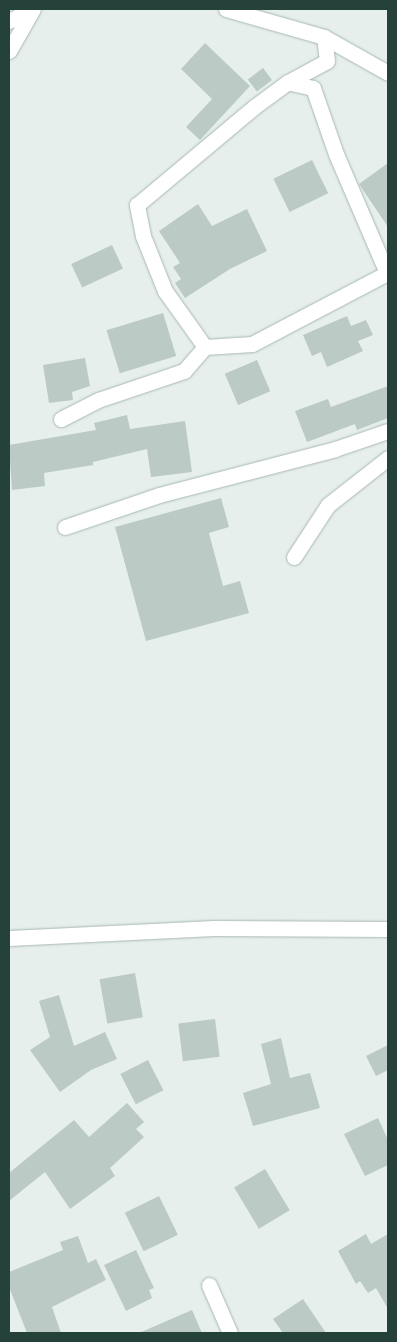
<!DOCTYPE html>
<html>
<head>
<meta charset="utf-8">
<style>
  body { margin:0 }
  #map { position:relative; width:397px; height:1342px; overflow:hidden; background:#e6efeb; font-family:Quicksand,sans-serif }
  div>[style] { position:absolute }
  [style*='--x'] { left:calc(var(--x)*1px); top:calc(var(--y)*1px); width:calc(var(--w)*1px); rotate:calc(var(--a)*1deg) }
  .building>* { inset:0; background:#bbcac4; transform-origin:0 0 }
  .roads { filter:drop-shadow(0 0 1px #a8b8b2) drop-shadow(0 0 1px #a8b8b2) }
  .minor>* { height:15px; margin:-7.5px; padding:0 7.5px; transform-origin:7.5px; border-radius:7.5px; background:#fff }
  span { translate:-50% -50%; white-space:nowrap; text-align:center; line-height:1.15; -webkit-text-stroke:4px #f7fbf9; paint-order:stroke }
  .frame { position:absolute; inset:0; border:10px solid #24423a; pointer-events:none }
</style>
</head>
<body>
<div id="map">
  <div class="building">
    <i style="clip-path:polygon(205px 43px,250px 86px,200px 140px,186px 127px,212px 99px,181px 69px)"></i>
    <i style="left:263px;top:68px;width:15px;height:19px;rotate:53deg"></i>
    <i style="left:312px;top:160px;width:37px;height:43px;rotate:64deg"></i>
    <i style="clip-path:polygon(388px 163px,388px 227px,359px 184px)"></i>
    <i style="clip-path:polygon(198px 204px,212px 226px,247px 209px,267px 251px,230px 269px,185px 298px,175px 283px,181px 279px,173px 267px,180px 263px,159px 231px)"></i>
    <i style="left:112px;top:245px;width:26px;height:45px;rotate:65deg"></i>
    <i style="left:163px;top:313px;width:45px;height:59px;rotate:73deg"></i>
    <i style="clip-path:polygon(347px 316px,351px 326px,366px 320px,373px 335px,358px 341px,363px 351px,327px 367px,321px 352px,312px 356px,303px 335px)"></i>
    <i style="clip-path:polygon(85px 358px,90px 386px,72px 392px,73px 400px,49px 403px,43px 365px)"></i>
    <i style="left:257px;top:360px;width:34px;height:35px;rotate:67deg"></i>
    <i style="clip-path:polygon(388px 386px,388px 418px,357px 430px,355px 424px,307px 442px,295px 411px,328px 399px,331px 407px)"></i>
    <i style="clip-path:polygon(127px 415px,130px 429px,185px 421px,192px 472px,151px 477px,147px 449px,93px 462px,93px 465px,44px 473px,45px 486px,12px 490px,9px 445px,96px 430px,94px 423px)"></i>
    <i style="clip-path:polygon(221px 498px,229px 527px,209px 533px,223px 586px,240px 581px,249px 613px,146px 641px,115px 527px)"></i>
    <i style="left:135px;top:973px;width:45px;height:36px;rotate:80deg"></i>
    <i style="clip-path:polygon(59px 995px,74px 1046px,105px 1032px,117px 1059px,91px 1070px,60px 1092px,30px 1050px,50px 1037px,39px 1001px)"></i>
    <i style="left:215px;top:1019px;width:38px;height:37px;rotate:83deg"></i>
    <i style="clip-path:polygon(281px 1038px,290px 1078px,310px 1073px,320px 1108px,253px 1126px,243px 1093px,271px 1084px,261px 1044px)"></i>
    <i style="clip-path:polygon(388px 1045px,388px 1070px,376px 1076px,366px 1056px)"></i>
    <i style="left:148px;top:1060px;width:34px;height:31px;rotate:63deg"></i>
    <i style="clip-path:polygon(127px 1103px,144px 1122px,136px 1129px,144px 1137px,110px 1168px,115px 1176px,70px 1209px,45px 1172px,9px 1201px,9px 1173px,74px 1120px,89px 1137px)"></i>
    <i style="clip-path:polygon(378px 1118px,388px 1140px,388px 1165px,365px 1176px,344px 1134px)"></i>
    <i style="left:265px;top:1169px;width:48px;height:36px;rotate:59deg"></i>
    <i style="left:159px;top:1196px;width:43px;height:38px;rotate:64deg"></i>
    <i style="clip-path:polygon(366px 1234px,371px 1244px,388px 1234px,388px 1309px,376px 1288px,368px 1293px,360px 1281px,356px 1284px,338px 1251px)"></i>
    <i style="clip-path:polygon(78px 1236px,88px 1263px,96px 1259px,106px 1280px,52px 1307px,61px 1333px,27px 1333px,9px 1287px,9px 1272px,63px 1250px,60px 1242px)"></i>
    <i style="clip-path:polygon(136px 1250px,154px 1288px,149px 1290px,152px 1298px,126px 1311px,104px 1265px)"></i>
    <i style="clip-path:polygon(303px 1299px,326px 1333px,283px 1333px,273px 1319px)"></i>
    <i style="clip-path:polygon(192px 1310px,202px 1333px,139px 1333px)"></i>
  </div>
  <div class="roads">
    <div class="minor">
      <i style="--x:226;--y:9;--w:102;--a:15.9"></i>
      <i style="--x:324;--y:37;--w:73;--a:29.4"></i>
      <i style="--x:9;--y:21;--w:26;--a:-28"></i>
      <i style="--x:9;--y:51;--w:48;--a:-60.3"></i>
      <i style="--x:205;--y:347;--w:47;--a:-3.7"></i>
      <i style="--x:252;--y:344;--w:153;--a:-27.7"></i>
      <i style="--x:387;--y:273;--w:129;--a:-113.2"></i>
      <i style="--x:336;--y:154;--w:70;--a:-109.2"></i>
      <i style="--x:313;--y:88;--w:26;--a:-167"></i>
      <i style="--x:61;--y:419;--w:42;--a:-27.2"></i>
      <i style="--x:98;--y:400;--w:91;--a:-18.6"></i>
      <i style="--x:184;--y:371;--w:32;--a:-49"></i>
      <i style="--x:205;--y:347;--w:69;--a:-125.5"></i>
      <i style="--x:165;--y:291;--w:59;--a:-111.8"></i>
      <i style="--x:143;--y:236;--w:32;--a:-101"></i>
      <i style="--x:137;--y:205;--w:153;--a:-39.9"></i>
      <i style="--x:254;--y:107;--w:42;--a:-36.3"></i>
      <i style="--x:288;--y:82;--w:44;--a:-28.3"></i>
      <i style="--x:327;--y:61;--w:24;--a:-97"></i>
      <i style="--x:65;--y:527;--w:99;--a:-18.8"></i>
      <i style="--x:159;--y:495;--w:182;--a:-14.6"></i>
      <i style="--x:335;--y:449;--w:56;--a:-18.8"></i>
      <i style="--x:294;--y:557;--w:62;--a:-56.8"></i>
      <i style="--x:328;--y:505;--w:76;--a:-38.1"></i>
      <i style="--x:9;--y:938;--w:205;--a:-2.8"></i>
      <i style="--x:214;--y:928;--w:174;--a:0.3"></i>
      <i style="--x:209;--y:1285;--w:52;--a:66.4"></i>
    </div>
  </div>
  <div class="frame"></div>
</div>
</body>
</html>
